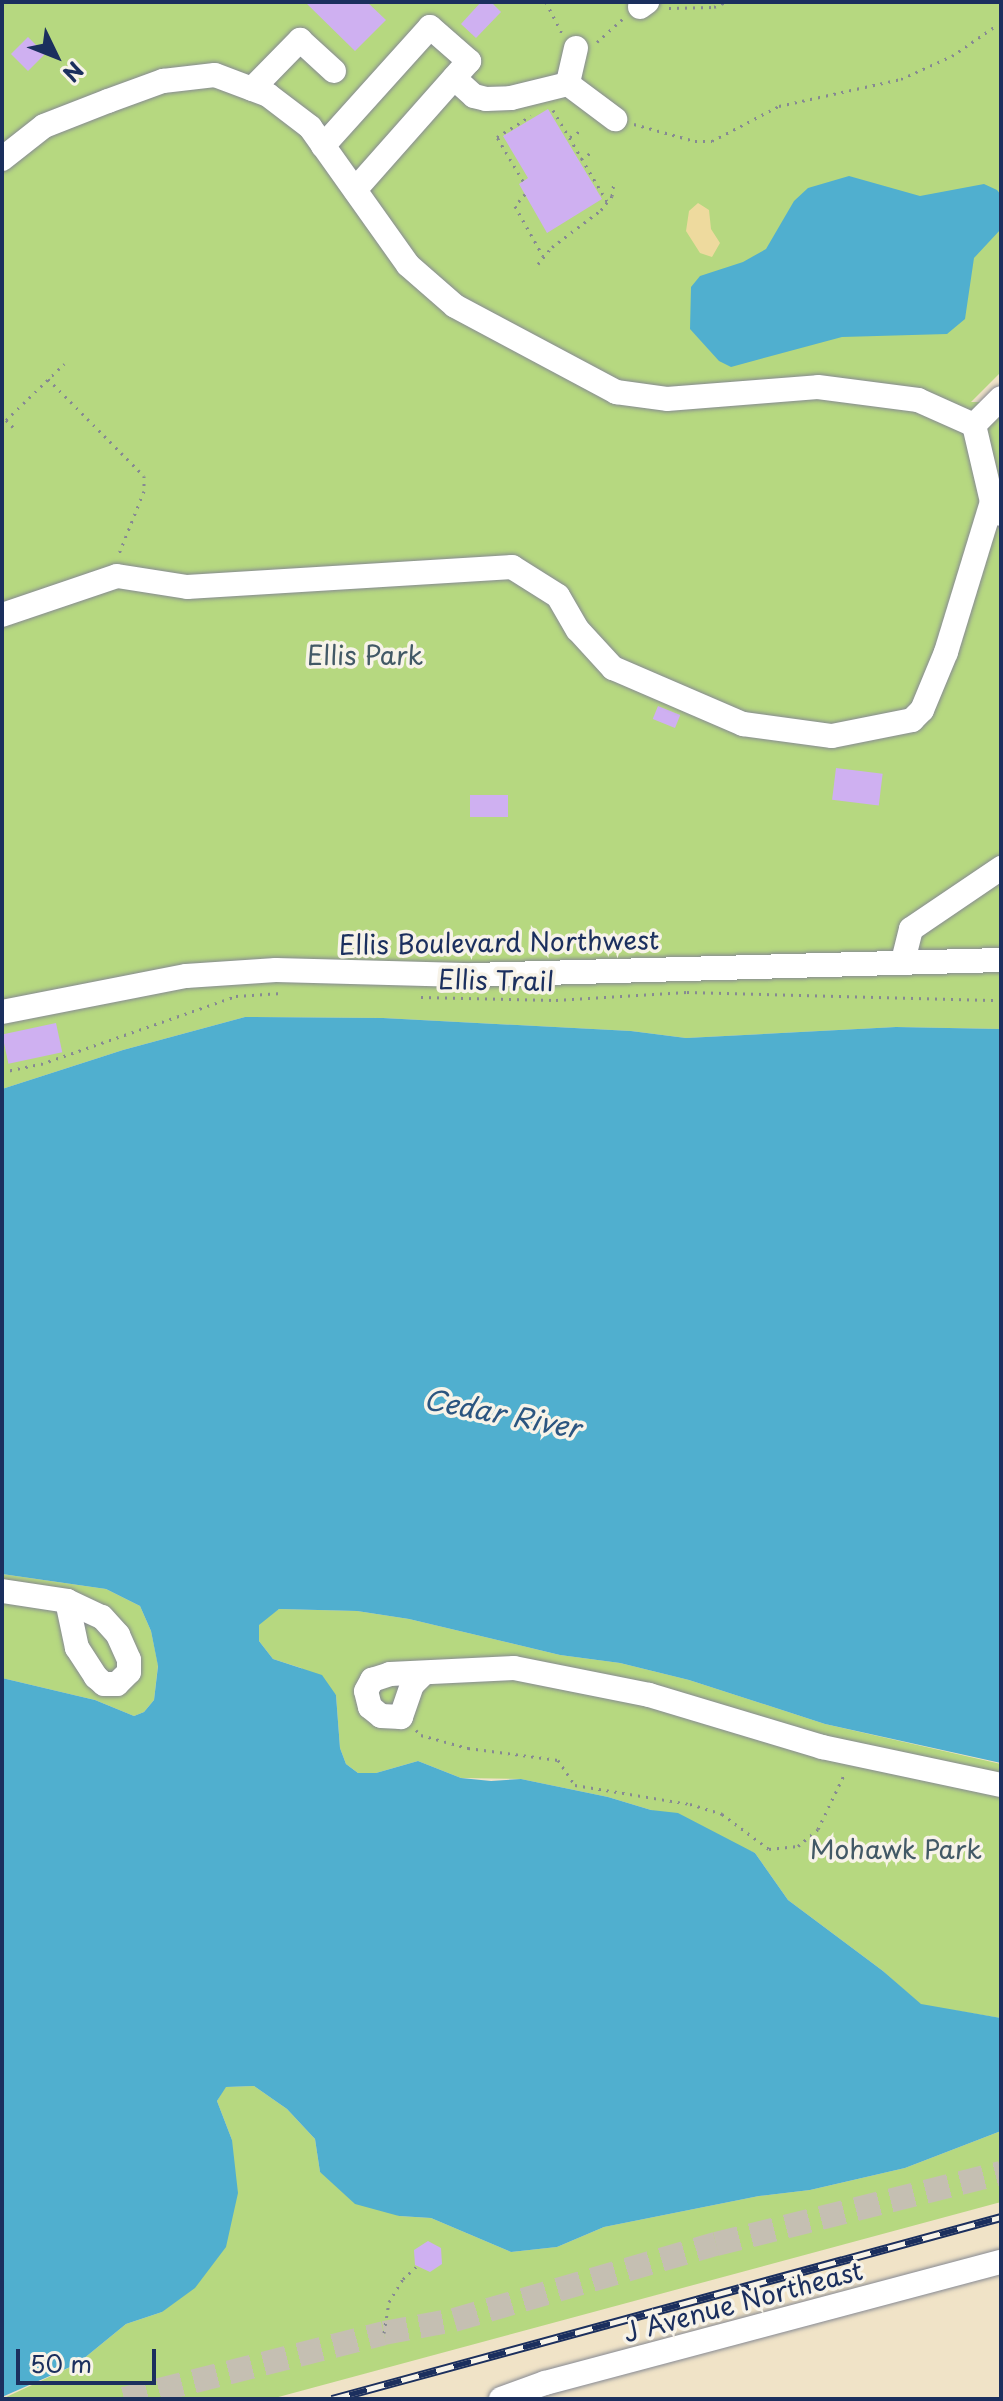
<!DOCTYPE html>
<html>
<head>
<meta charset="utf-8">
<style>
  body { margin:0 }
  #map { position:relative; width:1003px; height:2401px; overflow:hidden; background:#f0e3c7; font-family:"Playpen Sans",sans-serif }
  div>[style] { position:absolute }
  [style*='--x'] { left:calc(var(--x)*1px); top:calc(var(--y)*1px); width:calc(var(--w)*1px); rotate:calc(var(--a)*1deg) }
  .green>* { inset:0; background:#b6d880 }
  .sand>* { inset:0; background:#eeda9e }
  .water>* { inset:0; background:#50afcf }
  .building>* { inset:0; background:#cfb0f1; transform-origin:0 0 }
  .minor-tunnel>* { height:24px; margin-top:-12px; transform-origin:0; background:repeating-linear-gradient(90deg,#c5bfb2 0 24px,transparent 0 36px) }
  .path>* { height:3px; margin-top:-1.5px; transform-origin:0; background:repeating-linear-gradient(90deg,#868992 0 2px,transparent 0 8px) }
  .roads { filter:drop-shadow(0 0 2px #868992) drop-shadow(0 0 2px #868992) }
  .minor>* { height:24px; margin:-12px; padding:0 12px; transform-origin:12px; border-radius:12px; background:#fff }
  .rail>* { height:9px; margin-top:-4.5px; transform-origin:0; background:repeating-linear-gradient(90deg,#f7f3e8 0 18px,#1b2f5e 0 36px); box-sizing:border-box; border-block:2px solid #1b2f5e }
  span { translate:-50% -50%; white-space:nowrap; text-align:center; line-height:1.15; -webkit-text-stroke:7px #f7f3e8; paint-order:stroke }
  .park-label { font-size:26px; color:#425966 }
  .street-label { font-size:26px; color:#1b2f5e }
  .water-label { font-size:28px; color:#2b5580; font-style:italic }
  .frame { position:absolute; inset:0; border:4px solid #1b2f5e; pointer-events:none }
  .north { position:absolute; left:16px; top:16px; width:80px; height:80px; -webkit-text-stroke:6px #f7f3e8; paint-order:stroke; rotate:133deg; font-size:22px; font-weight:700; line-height:32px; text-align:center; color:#1b2f5e }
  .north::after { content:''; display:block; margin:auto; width:28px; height:36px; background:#1b2f5e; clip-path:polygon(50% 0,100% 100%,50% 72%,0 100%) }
  .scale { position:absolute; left:16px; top:2349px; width:140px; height:36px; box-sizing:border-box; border:4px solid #1b2f5e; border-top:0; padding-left:10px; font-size:24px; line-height:28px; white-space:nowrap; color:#1b2f5e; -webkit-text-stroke:6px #f7f3e8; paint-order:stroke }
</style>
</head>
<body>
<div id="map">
  <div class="green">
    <i style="clip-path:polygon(2px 2px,1001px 2px,1001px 372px,971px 402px,1001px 402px,1001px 1029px,896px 1027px,686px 1038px,631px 1031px,383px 1018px,245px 1017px,123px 1050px,2px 1089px)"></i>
    <i style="clip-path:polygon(2px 1574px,106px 1589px,140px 1606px,151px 1631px,158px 1665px,154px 1700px,144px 1712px,134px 1716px,95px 1700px,2px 1678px)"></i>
    <i style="clip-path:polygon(279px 1609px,357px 1611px,409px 1619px,560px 1655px,620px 1663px,689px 1680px,825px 1724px,1001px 1764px,1001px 2018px,921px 2005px,883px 1971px,788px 1900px,755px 1853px,651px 1810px,608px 1797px,521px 1779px,461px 1778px,418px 1761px,376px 1773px,358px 1773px,346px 1764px,340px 1748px,336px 1695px,301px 1668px,273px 1659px,259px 1641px,259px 1622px)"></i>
    <i style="clip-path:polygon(254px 2086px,287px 2109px,315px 2139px,320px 2172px,399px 2216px,431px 2218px,511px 2252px,557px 2247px,604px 2227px,759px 2196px,810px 2190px,905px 2168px,1001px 2131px,1001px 2202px,271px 2399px,2px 2399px,77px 2364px,126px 2324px,162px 2312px,232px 2140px,217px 2101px,225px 2087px)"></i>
  </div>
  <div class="sand">
    <i style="clip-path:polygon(698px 203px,709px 210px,711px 229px,720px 243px,712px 257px,700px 253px,686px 231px,689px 211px)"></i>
  </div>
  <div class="water">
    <i style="clip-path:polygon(849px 176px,920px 196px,984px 184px,997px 190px,1001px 195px,1001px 229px,974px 258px,965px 319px,947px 334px,842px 337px,731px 367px,719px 361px,690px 329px,691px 287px,700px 276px,743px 262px,766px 249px,794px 201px,808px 188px)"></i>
    <i style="clip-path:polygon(245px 1017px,383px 1018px,631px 1031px,686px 1038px,896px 1027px,1001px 1029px,1001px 1763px,825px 1724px,689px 1680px,620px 1663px,560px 1655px,409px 1619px,357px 1611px,279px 1609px,259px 1625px,259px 1641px,273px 1659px,322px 1675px,336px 1695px,340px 1748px,346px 1764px,358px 1773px,376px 1773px,418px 1761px,461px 1778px,491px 1781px,521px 1779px,608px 1797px,651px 1810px,678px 1813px,755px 1853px,788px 1900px,883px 1971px,921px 2004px,1001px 2018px,1001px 2131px,905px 2168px,810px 2190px,759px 2196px,604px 2227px,557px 2247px,511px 2252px,431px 2218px,399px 2216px,355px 2204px,320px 2172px,315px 2139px,287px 2109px,254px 2086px,226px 2087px,217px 2101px,232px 2140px,238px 2193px,226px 2247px,195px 2288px,162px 2312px,126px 2324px,77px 2364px,2px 2397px,2px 1678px,95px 1700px,134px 1716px,144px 1712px,154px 1700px,158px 1666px,151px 1631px,140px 1606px,106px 1589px,2px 1574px,2px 1089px,123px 1050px)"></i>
  </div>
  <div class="building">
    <i style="clip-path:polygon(305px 2px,367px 2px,386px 20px,355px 51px)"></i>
    <i style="clip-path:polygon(481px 2px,491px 2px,501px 12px,476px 38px,461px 24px)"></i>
    <i style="left:28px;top:37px;width:24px;height:24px;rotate:45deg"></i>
    <i style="clip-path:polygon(548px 109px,602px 199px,547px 233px,519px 184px,528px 178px,503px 136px)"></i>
    <i style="left:658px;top:706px;width:24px;height:14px;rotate:22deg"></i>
    <i style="left:836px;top:768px;width:47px;height:32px;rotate:7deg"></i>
    <i style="left:508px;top:795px;width:22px;height:38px;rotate:90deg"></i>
    <i style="left:56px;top:1023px;width:30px;height:55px;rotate:78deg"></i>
    <i style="clip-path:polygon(428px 2241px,441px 2248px,442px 2264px,430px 2272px,415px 2265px,414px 2250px)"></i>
  </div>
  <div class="minor-tunnel">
    <i style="--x:124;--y:2399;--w:268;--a:-14.2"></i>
    <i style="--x:384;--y:2333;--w:71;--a:-10.5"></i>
    <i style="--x:454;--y:2320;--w:273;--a:-16.2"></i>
    <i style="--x:716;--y:2244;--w:294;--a:-14"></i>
  </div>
  <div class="path">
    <i style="--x:546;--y:2;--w:36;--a:63"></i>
    <i style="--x:669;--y:8;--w:45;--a:-1.3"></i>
    <i style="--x:714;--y:7;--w:13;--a:-23"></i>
    <i style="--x:597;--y:42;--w:36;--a:-42"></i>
    <i style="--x:553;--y:110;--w:108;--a:59.4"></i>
    <i style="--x:634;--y:124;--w:63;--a:15.6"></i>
    <i style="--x:695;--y:141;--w:17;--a:0"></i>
    <i style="--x:712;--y:141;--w:76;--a:-27.6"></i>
    <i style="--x:779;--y:106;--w:125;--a:-12.5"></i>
    <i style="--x:901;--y:79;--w:56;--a:-24.3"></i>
    <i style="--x:952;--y:56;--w:55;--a:-34.6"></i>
    <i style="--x:570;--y:137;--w:14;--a:-30"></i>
    <i style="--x:581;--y:159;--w:15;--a:-32"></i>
    <i style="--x:523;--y:181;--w:51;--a:-120.6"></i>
    <i style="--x:497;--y:137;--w:40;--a:-32"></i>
    <i style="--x:525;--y:194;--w:16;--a:130"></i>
    <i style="--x:515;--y:206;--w:57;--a:60.8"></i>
    <i style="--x:538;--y:264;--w:22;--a:-51"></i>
    <i style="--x:552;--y:247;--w:61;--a:-37.1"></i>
    <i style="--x:601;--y:210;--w:18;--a:-52"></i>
    <i style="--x:612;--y:196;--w:15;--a:-82"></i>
    <i style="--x:48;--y:379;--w:136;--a:45.3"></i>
    <i style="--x:144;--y:476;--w:15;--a:90"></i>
    <i style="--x:144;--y:491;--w:70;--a:111.8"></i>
    <i style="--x:2;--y:418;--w:4;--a:27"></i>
    <i style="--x:6;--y:420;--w:81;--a:-44"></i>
    <i style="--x:6;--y:420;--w:10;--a:45"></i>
    <i style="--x:421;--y:997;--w:135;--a:1.3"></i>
    <i style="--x:556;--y:1000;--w:131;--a:-3.5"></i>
    <i style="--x:687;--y:992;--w:314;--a:1.5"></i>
    <i style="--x:2;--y:1072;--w:40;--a:-12"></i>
    <i style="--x:41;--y:1064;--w:207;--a:-19.2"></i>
    <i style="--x:236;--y:996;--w:46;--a:-3.7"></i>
    <i style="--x:416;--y:1730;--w:7;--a:45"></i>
    <i style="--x:421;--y:1735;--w:49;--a:15.5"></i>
    <i style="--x:468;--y:1748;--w:91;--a:7.6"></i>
    <i style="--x:558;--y:1760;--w:30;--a:56"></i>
    <i style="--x:575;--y:1785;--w:117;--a:9.4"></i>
    <i style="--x:690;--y:1804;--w:34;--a:17"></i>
    <i style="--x:722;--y:1814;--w:59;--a:36.7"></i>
    <i style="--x:769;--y:1849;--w:29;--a:-6"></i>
    <i style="--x:798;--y:1846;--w:26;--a:-40"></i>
    <i style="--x:818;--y:1829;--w:60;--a:-64.3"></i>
    <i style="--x:384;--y:2333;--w:31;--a:-81"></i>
    <i style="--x:389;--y:2302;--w:27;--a:-59"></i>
    <i style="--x:403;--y:2279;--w:18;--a:-43"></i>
  </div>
  <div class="roads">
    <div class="minor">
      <i style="--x:640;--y:7;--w:9;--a:-36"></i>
      <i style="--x:576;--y:48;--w:37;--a:103"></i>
      <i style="--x:568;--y:84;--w:59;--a:36.7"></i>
      <i style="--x:454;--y:78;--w:27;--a:42"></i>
      <i style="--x:474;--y:96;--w:12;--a:14"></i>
      <i style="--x:486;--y:99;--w:25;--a:-2"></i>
      <i style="--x:511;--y:98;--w:59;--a:-13.8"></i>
      <i style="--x:252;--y:89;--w:69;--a:-45.6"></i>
      <i style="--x:300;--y:40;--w:46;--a:42.4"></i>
      <i style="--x:323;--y:146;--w:160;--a:-48"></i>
      <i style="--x:430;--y:27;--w:52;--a:41.1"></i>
      <i style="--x:469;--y:61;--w:172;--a:131.5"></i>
      <i style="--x:2;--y:159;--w:53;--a:-38.2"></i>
      <i style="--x:44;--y:126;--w:69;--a:-21.3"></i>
      <i style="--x:108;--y:101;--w:59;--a:-20"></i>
      <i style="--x:163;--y:81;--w:52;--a:-6.6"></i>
      <i style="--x:215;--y:75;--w:57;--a:20.7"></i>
      <i style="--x:268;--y:95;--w:53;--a:37.3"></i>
      <i style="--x:310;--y:127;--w:169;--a:54.6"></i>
      <i style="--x:408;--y:265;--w:62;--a:41.1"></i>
      <i style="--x:455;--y:306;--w:183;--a:28.1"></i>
      <i style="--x:616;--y:392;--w:51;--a:7.8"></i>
      <i style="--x:667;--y:399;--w:151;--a:-4.5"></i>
      <i style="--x:818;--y:387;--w:101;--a:7.4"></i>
      <i style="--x:918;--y:400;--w:61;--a:24.1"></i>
      <i style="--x:974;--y:425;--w:79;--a:76.8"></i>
      <i style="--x:992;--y:502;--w:15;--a:53"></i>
      <i style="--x:974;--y:425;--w:38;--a:-45"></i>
      <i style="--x:2;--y:615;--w:121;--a:-18.7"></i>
      <i style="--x:117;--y:576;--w:71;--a:8.9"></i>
      <i style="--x:187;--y:587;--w:326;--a:-3.5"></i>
      <i style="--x:512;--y:567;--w:54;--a:32.2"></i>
      <i style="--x:558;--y:596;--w:39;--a:60"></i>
      <i style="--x:578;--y:630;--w:52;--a:47.4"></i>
      <i style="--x:613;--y:668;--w:142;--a:23.3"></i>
      <i style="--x:743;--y:724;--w:90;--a:7.7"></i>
      <i style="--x:832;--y:736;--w:82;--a:-11.3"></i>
      <i style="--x:912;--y:720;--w:14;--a:-45"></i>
      <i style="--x:922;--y:710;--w:63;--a:-67.5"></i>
      <i style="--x:946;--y:652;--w:157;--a:-73"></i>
      <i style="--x:903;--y:961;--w:33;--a:-76"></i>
      <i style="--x:911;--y:929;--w:109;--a:-34.1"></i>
      <i style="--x:2;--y:1012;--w:187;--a:-11.1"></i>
      <i style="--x:186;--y:976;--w:90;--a:-3.8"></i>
      <i style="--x:276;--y:970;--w:197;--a:1.5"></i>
      <i style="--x:473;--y:975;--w:528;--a:-1.63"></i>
      <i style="--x:2;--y:1591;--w:66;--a:8.7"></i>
      <i style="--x:67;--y:1601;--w:38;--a:25"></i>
      <i style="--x:102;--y:1617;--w:24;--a:48"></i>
      <i style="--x:118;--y:1635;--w:27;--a:66"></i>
      <i style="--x:129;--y:1660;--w:12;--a:90"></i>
      <i style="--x:129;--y:1672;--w:17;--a:135"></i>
      <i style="--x:117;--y:1684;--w:13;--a:180"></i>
      <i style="--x:104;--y:1684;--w:11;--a:-139"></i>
      <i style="--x:96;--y:1677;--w:35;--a:-123"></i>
      <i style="--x:77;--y:1648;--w:48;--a:-102"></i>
      <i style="--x:424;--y:1673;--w:17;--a:135"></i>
      <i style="--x:412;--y:1685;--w:34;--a:109"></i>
      <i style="--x:401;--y:1717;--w:20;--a:-177"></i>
      <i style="--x:381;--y:1716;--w:14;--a:-141"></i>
      <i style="--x:370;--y:1707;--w:16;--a:-104"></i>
      <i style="--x:366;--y:1691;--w:13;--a:-61"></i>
      <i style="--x:372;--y:1680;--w:19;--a:-18"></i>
      <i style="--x:390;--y:1674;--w:124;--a:-2.8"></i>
      <i style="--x:514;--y:1668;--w:138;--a:11.3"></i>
      <i style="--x:649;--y:1695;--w:181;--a:16.7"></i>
      <i style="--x:822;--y:1747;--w:183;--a:12"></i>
      <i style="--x:501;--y:2399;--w:47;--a:-20"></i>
      <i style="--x:545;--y:2383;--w:472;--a:-14.9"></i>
    </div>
  </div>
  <div class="rail">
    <i style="--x:332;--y:2399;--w:693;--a:-15.22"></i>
  </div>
  <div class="park-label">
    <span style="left:365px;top:655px">Ellis Park</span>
    <span style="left:896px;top:1849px">Mohawk Park</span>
  </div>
  <div class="street-label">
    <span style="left:499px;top:942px;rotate:-1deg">Ellis Boulevard Northwest</span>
    <span style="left:496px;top:980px;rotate:1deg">Ellis Trail</span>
    <span style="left:743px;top:2301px;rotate:-15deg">J Avenue Northeast</span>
  </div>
  <div class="water-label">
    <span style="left:502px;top:1413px;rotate:11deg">Cedar River</span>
  </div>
  <div class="frame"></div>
  <div class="north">N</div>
  <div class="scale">50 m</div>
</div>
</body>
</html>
